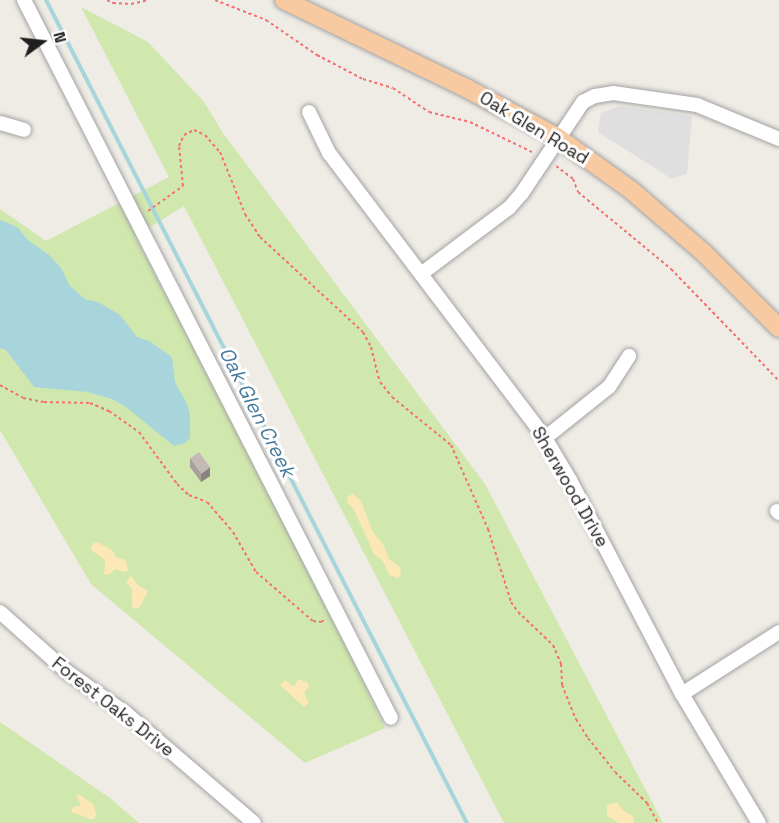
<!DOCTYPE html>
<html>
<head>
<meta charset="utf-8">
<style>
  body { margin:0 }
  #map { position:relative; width:779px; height:823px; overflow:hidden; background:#efebe5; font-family:"Space Grotesk",sans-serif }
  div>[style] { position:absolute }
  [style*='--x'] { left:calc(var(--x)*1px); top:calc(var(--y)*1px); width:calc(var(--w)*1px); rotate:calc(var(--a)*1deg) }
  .grass>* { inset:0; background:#d0e7ad }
  .sand>* { inset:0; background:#fce7b6 }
  .parking>* { inset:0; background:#dfdfdf }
  .water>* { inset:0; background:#a7d5db }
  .stream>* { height:4px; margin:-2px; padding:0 2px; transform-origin:2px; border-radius:2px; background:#a7d5db }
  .path>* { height:2px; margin-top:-1px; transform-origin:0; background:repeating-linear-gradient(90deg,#f57171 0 3px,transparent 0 6px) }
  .roads { filter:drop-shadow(0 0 2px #a3a3a3) drop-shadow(0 0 2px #a3a3a3) }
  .minor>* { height:14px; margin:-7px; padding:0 7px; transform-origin:7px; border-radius:7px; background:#fff }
  .major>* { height:18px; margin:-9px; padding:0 9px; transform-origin:9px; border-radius:9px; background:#f8caa1 }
  .wall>* { inset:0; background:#a9a09c }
  .shaded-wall>* { inset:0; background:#89827f }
  .building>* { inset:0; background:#c4bab5; transform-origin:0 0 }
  span { translate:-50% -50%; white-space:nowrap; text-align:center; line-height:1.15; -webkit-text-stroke:6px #fff; paint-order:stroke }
  .street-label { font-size:18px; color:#1f1f1f }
  .water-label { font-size:20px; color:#487a9c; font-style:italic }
  .north { position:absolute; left:12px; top:12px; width:60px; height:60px; -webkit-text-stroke:4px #fff; paint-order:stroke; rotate:75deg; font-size:16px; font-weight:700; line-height:24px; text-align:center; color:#1f1f1f }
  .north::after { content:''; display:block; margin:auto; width:21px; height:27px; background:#1f1f1f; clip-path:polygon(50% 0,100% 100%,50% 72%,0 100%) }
</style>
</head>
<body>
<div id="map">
  <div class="grass">
    <i style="clip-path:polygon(81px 7px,148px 42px,204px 102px,223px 133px,485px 484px,663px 823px,504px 823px,184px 206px,135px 236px,330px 612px,385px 728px,305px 763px,91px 584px,0 430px,0 209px,46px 241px,169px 177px)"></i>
    <i style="clip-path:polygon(0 722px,110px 798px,139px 823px,0 823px)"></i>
  </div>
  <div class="sand">
    <i style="clip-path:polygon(353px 494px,361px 501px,373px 532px,383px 544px,389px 559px,400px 567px,401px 575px,398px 578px,389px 575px,383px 561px,374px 554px,354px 510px,348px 503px,347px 497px)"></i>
    <i style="clip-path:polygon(97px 542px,112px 550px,117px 558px,126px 560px,128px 571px,123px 572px,116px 569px,108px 575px,104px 574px,105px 560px,91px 550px,92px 544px)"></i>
    <i style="clip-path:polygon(131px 576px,139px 586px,148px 591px,140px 607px,136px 609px,132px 607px,132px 589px,126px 582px)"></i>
    <i style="clip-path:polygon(298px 679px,307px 682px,309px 686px,304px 693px,309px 703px,304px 707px,280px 685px,285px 680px,294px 687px)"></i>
    <i style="clip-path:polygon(79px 794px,94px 805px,96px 815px,93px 820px,71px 812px,73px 807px,81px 805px,76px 796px)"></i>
    <i style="clip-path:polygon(617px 802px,623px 810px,633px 816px,634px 823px,619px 823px,607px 816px,607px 805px)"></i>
  </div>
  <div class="parking">
    <i style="clip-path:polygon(620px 106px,692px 116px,687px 173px,672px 179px,598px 132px,601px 113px)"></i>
  </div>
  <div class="water">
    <i style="clip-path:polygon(0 220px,17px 227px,28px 240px,49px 255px,61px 268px,70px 286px,85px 299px,100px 303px,120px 315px,137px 337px,149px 341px,172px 357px,175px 382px,188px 406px,190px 417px,190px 438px,185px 443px,174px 446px,126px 407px,112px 399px,87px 392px,34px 387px,6px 350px,0 348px)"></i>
  </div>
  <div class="stream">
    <i style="--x:46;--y:0;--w:924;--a:62.91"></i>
  </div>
  <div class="path">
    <i style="--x:107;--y:0;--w:7;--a:27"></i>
    <i style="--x:113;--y:3;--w:18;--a:3"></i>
    <i style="--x:131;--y:4;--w:17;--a:-13"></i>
    <i style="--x:215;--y:0;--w:55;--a:21.4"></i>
    <i style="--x:266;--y:20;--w:62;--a:34.5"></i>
    <i style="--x:317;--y:55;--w:52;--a:27.6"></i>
    <i style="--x:363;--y:79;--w:31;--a:17"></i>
    <i style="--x:393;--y:88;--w:43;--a:33.7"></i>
    <i style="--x:429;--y:112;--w:42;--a:13.7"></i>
    <i style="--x:470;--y:122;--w:71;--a:25.8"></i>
    <i style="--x:556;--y:166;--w:21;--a:37"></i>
    <i style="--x:573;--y:179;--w:14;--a:69"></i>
    <i style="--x:578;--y:192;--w:121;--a:39.6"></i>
    <i style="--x:671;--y:269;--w:156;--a:46"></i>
    <i style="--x:148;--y:211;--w:43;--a:-35.5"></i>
    <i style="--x:183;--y:186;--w:40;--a:-95.7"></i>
    <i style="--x:179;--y:146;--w:12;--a:-66"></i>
    <i style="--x:184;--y:135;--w:11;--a:-27"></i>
    <i style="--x:194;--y:130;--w:12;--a:24"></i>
    <i style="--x:205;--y:135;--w:23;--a:49"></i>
    <i style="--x:220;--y:152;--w:67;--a:68"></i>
    <i style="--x:245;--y:214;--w:27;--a:57"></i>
    <i style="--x:260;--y:237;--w:140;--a:42.7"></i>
    <i style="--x:363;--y:332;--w:17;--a:62"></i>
    <i style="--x:371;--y:347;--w:36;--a:76"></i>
    <i style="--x:380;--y:382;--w:19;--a:51"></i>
    <i style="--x:392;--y:397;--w:76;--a:39.1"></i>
    <i style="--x:451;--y:445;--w:92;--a:66.2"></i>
    <i style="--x:488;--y:529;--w:77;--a:72.5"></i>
    <i style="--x:511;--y:602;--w:12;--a:55"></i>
    <i style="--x:518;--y:612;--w:48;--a:43.3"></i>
    <i style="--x:553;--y:645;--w:21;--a:67"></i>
    <i style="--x:561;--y:664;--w:21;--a:87"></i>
    <i style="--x:562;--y:685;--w:37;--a:68"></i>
    <i style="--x:576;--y:719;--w:22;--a:58"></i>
    <i style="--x:588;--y:738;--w:43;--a:51.5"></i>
    <i style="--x:615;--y:772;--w:45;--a:44.1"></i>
    <i style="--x:647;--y:803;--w:23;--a:61"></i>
    <i style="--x:0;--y:385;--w:26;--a:29"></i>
    <i style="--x:23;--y:398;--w:21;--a:11"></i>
    <i style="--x:44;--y:402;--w:46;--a:1.2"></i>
    <i style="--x:90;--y:403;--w:21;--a:23"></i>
    <i style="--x:109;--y:411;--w:37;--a:35"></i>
    <i style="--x:139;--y:432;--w:64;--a:53.8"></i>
    <i style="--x:177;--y:484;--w:16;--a:43"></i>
    <i style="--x:189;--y:495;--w:19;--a:21"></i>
    <i style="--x:207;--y:502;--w:21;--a:49"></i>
    <i style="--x:221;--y:518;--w:18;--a:49"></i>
    <i style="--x:233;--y:532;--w:46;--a:60.1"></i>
    <i style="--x:256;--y:572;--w:75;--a:40.7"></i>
    <i style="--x:313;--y:621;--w:8;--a:7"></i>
    <i style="--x:321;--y:622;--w:6;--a:-31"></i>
  </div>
  <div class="roads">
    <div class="minor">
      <i style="--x:24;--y:0;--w:806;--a:62.93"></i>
      <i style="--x:309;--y:112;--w:46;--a:64"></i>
      <i style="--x:329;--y:153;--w:358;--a:52.8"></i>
      <i style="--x:545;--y:438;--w:49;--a:59.2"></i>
      <i style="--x:570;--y:480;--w:242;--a:62.4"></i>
      <i style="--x:682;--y:694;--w:150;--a:59.2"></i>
      <i style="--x:0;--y:123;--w:25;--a:16"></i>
      <i style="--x:421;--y:274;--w:110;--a:-36.9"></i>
      <i style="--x:509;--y:208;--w:20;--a:-49"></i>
      <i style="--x:522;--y:193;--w:110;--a:-56.2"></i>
      <i style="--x:583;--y:102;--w:13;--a:-27"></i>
      <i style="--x:595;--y:96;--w:18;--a:-9"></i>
      <i style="--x:613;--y:93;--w:85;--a:8.1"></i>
      <i style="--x:697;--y:105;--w:89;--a:22.5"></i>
      <i style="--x:545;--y:438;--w:82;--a:-38.6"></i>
      <i style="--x:609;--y:387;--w:37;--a:-57"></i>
      <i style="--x:777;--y:511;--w:3;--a:45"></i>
      <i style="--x:0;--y:612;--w:89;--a:41.8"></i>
      <i style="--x:66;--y:671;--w:75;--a:35.2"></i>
      <i style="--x:127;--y:714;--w:167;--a:40.6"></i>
      <i style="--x:682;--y:694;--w:115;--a:-32.6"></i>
    </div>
    <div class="major">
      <i style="--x:284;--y:0;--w:202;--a:25.8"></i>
      <i style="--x:466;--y:88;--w:103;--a:28.3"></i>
      <i style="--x:557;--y:137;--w:91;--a:35.6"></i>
      <i style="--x:631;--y:190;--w:96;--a:40.8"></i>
      <i style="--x:704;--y:253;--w:106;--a:45"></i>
    </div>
  </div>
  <div class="wall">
    <i style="clip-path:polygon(190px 458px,210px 476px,201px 482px,190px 467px)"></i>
  </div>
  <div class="shaded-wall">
    <i style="clip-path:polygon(210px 467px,210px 476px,201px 482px,201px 474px)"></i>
  </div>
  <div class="building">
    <i style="left:199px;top:452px;width:19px;height:11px;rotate:54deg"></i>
  </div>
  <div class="street-label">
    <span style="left:534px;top:128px;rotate:31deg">Oak Glen Road</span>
    <span style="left:570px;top:487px;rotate:60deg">Sherwood Drive</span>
    <span style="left:113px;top:707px;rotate:38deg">Forest Oaks Drive</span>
  </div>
  <div class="water-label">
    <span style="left:257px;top:412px;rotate:63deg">Oak Glen Creek</span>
  </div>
  <div class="north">N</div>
</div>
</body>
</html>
